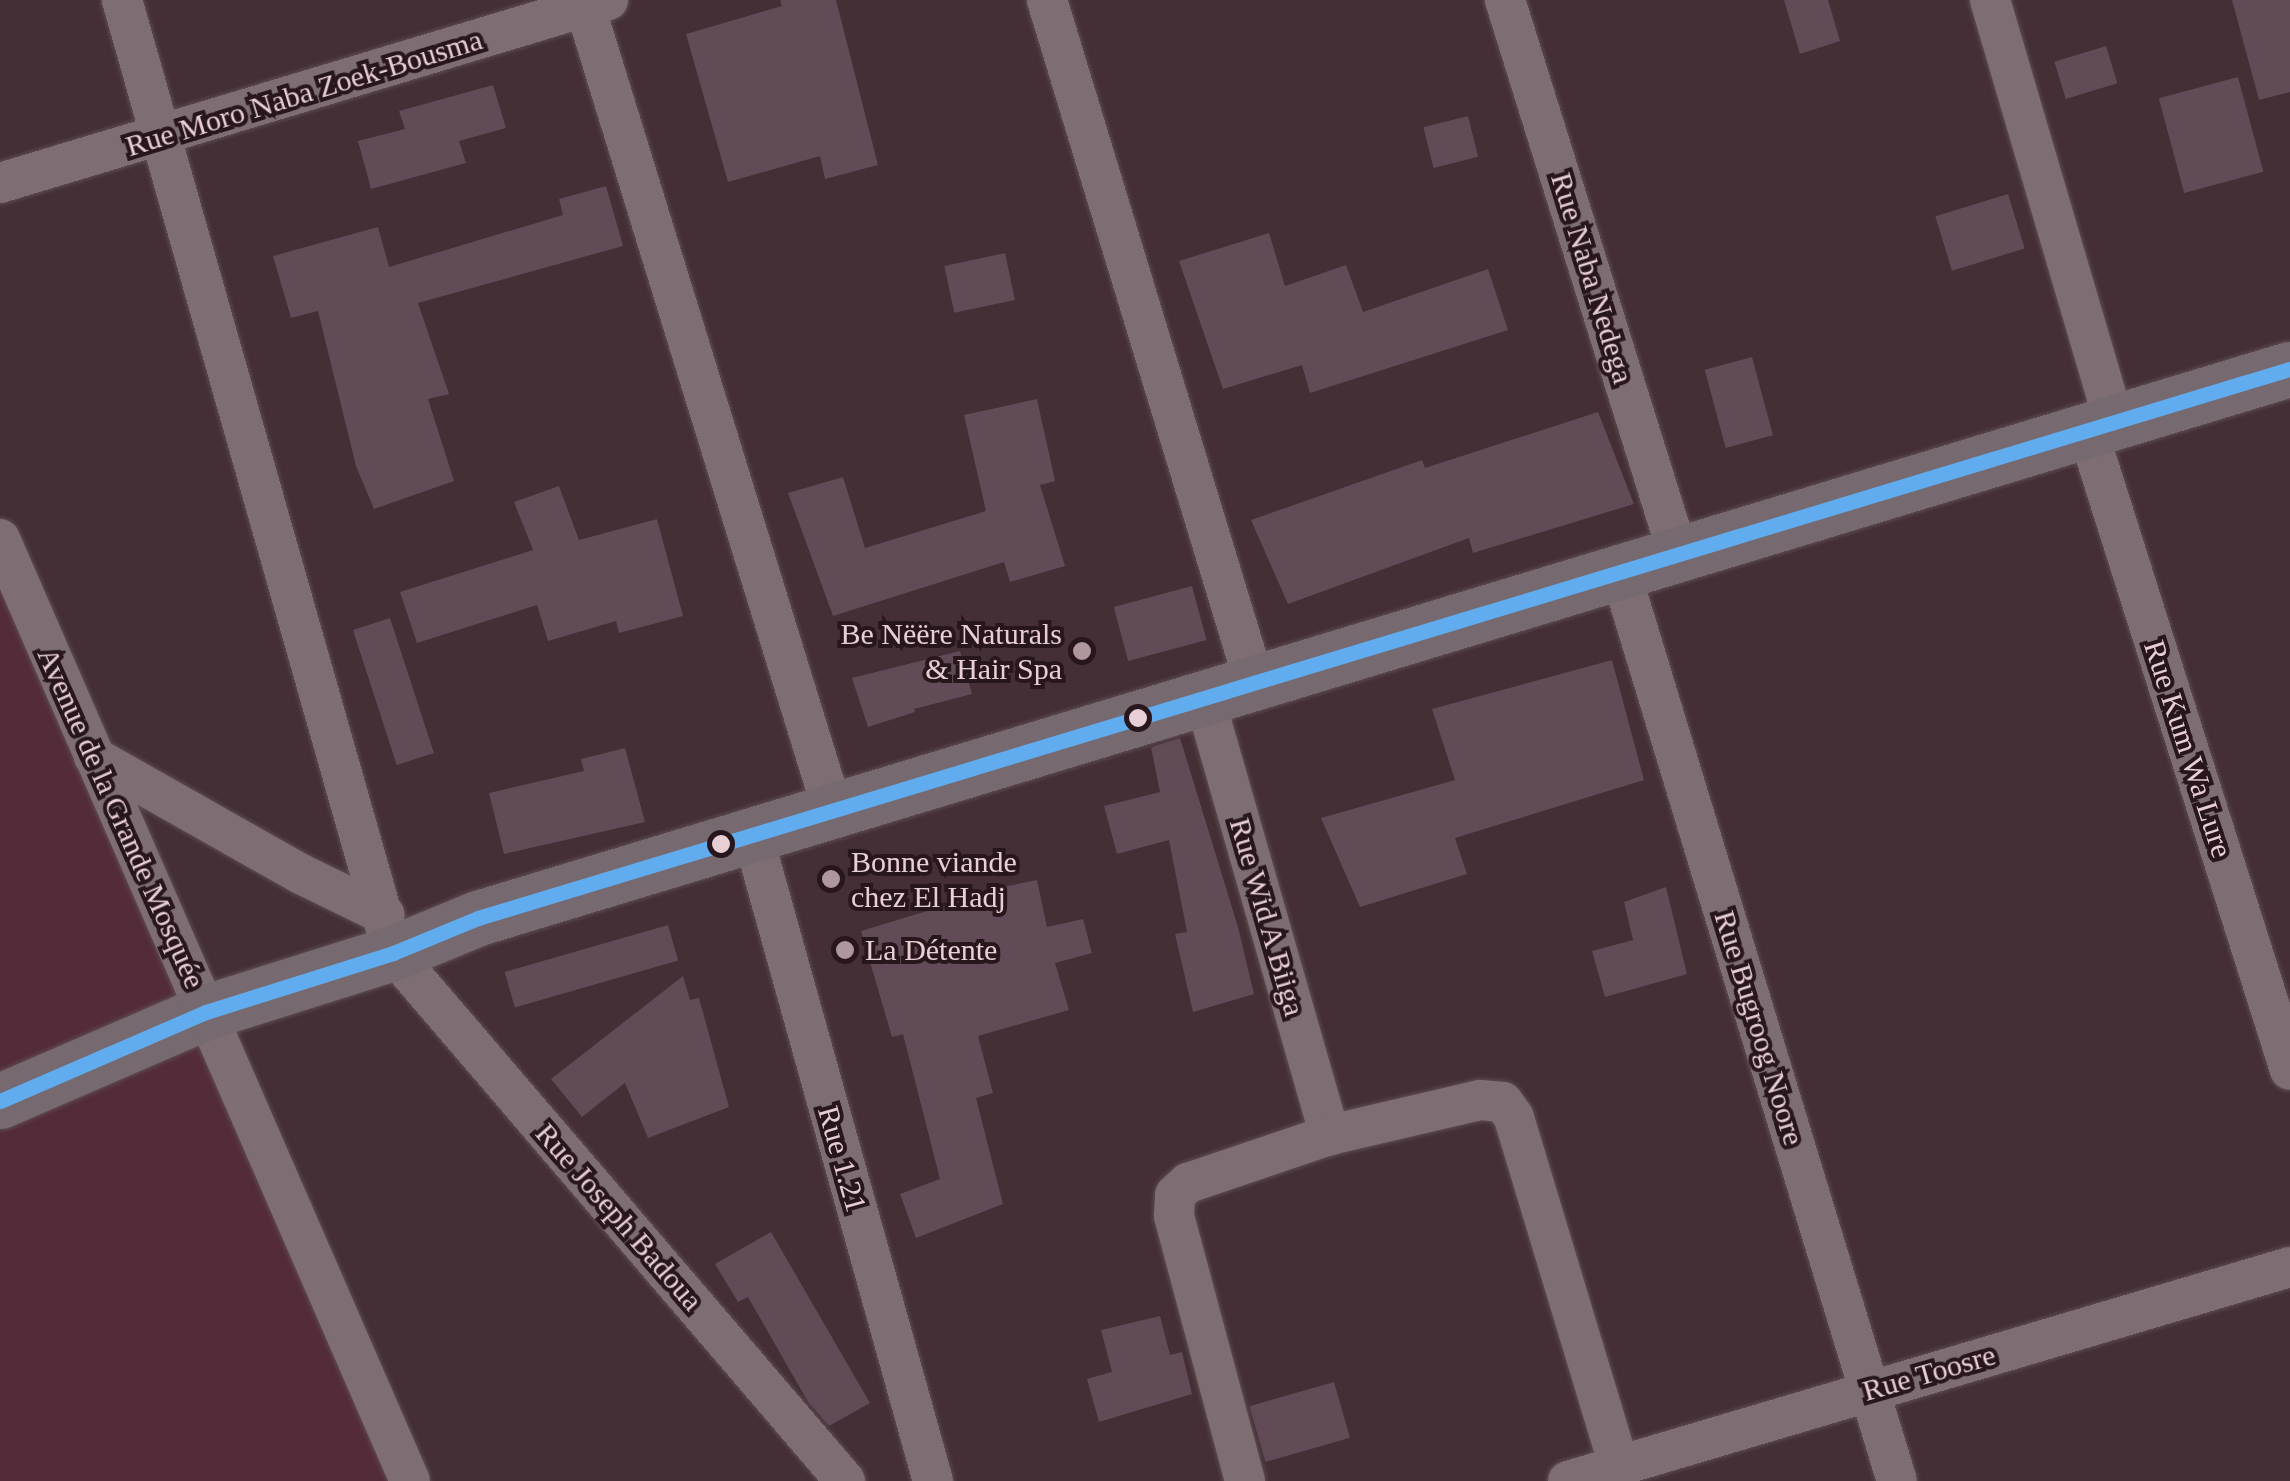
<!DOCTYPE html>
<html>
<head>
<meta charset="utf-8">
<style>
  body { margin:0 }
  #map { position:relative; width:2290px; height:1481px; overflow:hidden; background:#442f36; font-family:Georgia,serif }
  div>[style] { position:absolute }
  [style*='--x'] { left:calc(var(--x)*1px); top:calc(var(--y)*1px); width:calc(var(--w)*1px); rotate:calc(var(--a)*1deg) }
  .built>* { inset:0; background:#542c39 }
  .building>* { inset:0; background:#604b56; transform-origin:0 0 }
  .roads { filter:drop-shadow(0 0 2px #5e4c53) drop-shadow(0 0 2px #5e4c53) }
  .street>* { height:40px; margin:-20px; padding:0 20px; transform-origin:20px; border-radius:20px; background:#7e6e73 }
  .secondary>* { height:55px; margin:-27.5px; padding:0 27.5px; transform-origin:27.5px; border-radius:27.5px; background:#76696f }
  .bus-1>* { height:15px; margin:-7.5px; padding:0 7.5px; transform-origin:7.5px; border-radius:7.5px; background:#60acee }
  .dots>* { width:28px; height:28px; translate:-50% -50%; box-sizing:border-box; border:5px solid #27161b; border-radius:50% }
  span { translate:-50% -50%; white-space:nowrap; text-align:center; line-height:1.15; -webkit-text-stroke:8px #27161b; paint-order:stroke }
  .street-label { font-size:30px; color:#e8cfd6 }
  .poi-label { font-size:30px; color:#e8cfd6 }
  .right { translate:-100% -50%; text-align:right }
  .left { translate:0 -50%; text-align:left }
</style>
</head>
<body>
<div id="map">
  <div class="built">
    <i style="clip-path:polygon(0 539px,410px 1481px,0 1481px)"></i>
  </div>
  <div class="building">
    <i style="clip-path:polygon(780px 0,836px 0,878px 165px,825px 179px,820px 156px,728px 182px,686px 34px,782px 6px)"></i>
    <i style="clip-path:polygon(1784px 0,1828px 0,1840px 41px,1800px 54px)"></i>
    <i style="clip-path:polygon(2232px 0,2290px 0,2290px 92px,2259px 100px)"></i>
    <i style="left:2106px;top:46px;width:39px;height:54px;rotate:73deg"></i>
    <i style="left:2238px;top:77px;width:98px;height:82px;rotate:75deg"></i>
    <i style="clip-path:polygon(493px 85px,506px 128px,459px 141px,466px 163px,371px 189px,358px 141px,405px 129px,399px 111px)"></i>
    <i style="left:1468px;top:116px;width:42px;height:46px;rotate:76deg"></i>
    <i style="clip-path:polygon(606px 186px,623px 246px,418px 303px,449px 394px,428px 399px,454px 481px,374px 509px,356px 466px,318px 311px,291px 318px,273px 256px,378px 227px,389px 267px,563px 215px,559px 199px)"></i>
    <i style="left:2008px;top:194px;width:57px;height:76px;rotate:73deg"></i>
    <i style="clip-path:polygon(1269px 233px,1285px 286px,1346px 265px,1363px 312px,1488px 269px,1508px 330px,1310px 393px,1302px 365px,1223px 389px,1179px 261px)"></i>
    <i style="left:1005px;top:253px;width:48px;height:62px;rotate:78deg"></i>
    <i style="left:1752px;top:357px;width:81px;height:49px;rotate:75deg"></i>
    <i style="clip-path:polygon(1037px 399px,1055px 481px,1040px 485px,1065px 566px,1010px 582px,1004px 562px,833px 616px,788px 493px,843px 477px,865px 548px,986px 511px,964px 415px)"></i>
    <i style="clip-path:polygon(1598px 412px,1634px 504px,1473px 553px,1469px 538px,1288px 604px,1251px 520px,1422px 460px,1425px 468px)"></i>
    <i style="clip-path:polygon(559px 486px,579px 540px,657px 519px,683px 616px,619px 633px,616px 621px,548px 641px,537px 605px,417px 643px,400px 592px,533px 550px,514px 502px)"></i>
    <i style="left:1192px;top:586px;width:56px;height:81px;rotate:75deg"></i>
    <i style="left:390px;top:618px;width:142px;height:39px;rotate:72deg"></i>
    <i style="clip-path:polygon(960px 651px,972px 694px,914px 709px,915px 712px,868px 727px,852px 678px)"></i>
    <i style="clip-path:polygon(1612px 660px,1644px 780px,1455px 838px,1467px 874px,1360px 907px,1321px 818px,1455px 780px,1432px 709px)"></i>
    <i style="clip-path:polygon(1180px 738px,1238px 927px,1254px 994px,1193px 1012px,1175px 934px,1187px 932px,1169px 840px,1117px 854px,1104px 806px,1160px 792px,1151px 747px)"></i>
    <i style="clip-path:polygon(625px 748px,645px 822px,504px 854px,489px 793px,584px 771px,581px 759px)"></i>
    <i style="clip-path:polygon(1037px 880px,1047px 927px,1083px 919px,1092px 953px,1055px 963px,1069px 1010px,978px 1036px,993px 1093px,976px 1098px,1003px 1204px,916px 1238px,900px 1194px,940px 1179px,903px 1034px,892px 1037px,861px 931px,960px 901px,959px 896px)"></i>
    <i style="clip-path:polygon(1666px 887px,1687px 974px,1605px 997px,1592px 951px,1633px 940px,1624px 902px)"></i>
    <i style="left:668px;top:925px;width:37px;height:170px;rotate:74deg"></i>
    <i style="clip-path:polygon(683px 976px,690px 1000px,699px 998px,729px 1107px,648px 1138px,625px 1083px,582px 1117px,551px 1079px)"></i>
    <i style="clip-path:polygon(771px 1232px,870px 1403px,829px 1426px,808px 1402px,748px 1297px,738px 1302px,715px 1264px)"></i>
    <i style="clip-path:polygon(1160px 1316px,1170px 1355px,1182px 1352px,1192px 1394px,1099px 1422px,1087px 1379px,1112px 1372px,1101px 1330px)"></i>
    <i style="left:1334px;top:1382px;width:58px;height:88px;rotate:74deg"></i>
  </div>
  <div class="roads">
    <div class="street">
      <i style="--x:122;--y:0;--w:991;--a:74.13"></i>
      <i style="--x:393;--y:953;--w:695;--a:49.43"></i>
      <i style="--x:583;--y:0;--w:849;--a:72.87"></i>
      <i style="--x:1047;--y:0;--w:715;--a:73.09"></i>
      <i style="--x:1505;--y:0;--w:584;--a:72.65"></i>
      <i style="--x:1990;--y:0;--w:439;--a:73.6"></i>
      <i style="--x:0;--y:183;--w:635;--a:-16.75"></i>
      <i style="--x:2087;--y:429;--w:672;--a:72.43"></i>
      <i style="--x:0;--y:539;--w:1027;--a:66.48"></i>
      <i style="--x:1621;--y:574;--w:948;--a:73.08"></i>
      <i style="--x:1205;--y:700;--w:453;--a:74"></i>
      <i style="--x:94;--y:757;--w:238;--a:29.5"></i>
      <i style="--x:301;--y:874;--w:93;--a:26"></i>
      <i style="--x:753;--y:836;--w:670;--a:74.41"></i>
      <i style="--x:1245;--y:1481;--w:274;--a:-105"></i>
      <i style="--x:1174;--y:1216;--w:21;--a:-87"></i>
      <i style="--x:1175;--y:1195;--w:18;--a:-43"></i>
      <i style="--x:1188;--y:1183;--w:150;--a:-18.7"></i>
      <i style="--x:1330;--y:1135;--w:154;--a:-13.1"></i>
      <i style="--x:1480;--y:1100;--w:23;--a:5"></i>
      <i style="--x:1503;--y:1102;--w:19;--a:55"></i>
      <i style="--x:1514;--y:1118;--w:363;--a:73.2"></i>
      <i style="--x:1568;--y:1481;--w:753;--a:-16.51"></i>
    </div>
    <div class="secondary">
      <i style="--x:0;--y:1101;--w:224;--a:-23.4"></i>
      <i style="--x:206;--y:1012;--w:196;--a:-17.5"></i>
      <i style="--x:393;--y:953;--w:92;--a:-22.4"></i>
      <i style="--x:478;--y:918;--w:1893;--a:-16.86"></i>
    </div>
  </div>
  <div class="bus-1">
    <i style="--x:0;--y:1101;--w:224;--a:-23.4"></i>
    <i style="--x:206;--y:1012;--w:196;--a:-17.5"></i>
    <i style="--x:393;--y:953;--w:92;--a:-22.4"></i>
    <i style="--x:478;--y:918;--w:1893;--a:-16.86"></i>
  </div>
  <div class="dots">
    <i style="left:1082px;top:651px;background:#af979e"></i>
    <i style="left:1138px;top:718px;background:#e8cfd6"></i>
    <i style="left:721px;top:844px;background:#e8cfd6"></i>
    <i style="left:831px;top:879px;background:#af979e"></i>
    <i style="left:845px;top:950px;background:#af979e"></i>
  </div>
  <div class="street-label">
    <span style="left:304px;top:93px;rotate:-17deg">Rue Moro Naba Zoek-Bousma</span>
    <span style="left:1592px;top:278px;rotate:73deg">Rue Naba Nedega</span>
    <span style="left:2188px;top:749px;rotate:72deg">Rue Kum Wa Lure</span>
    <span style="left:121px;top:818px;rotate:66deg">Avenue de la Grande Mosquée</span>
    <span style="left:1267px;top:917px;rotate:74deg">Rue Wid A Biiga</span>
    <span style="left:1759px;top:1028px;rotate:73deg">Rue Bugroog Noore</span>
    <span style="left:842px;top:1159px;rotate:74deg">Rue 1.21</span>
    <span style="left:619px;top:1217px;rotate:49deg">Rue Joseph Badoua</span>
    <span style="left:1929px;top:1373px;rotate:-16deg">Rue Toosre</span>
  </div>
  <div class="poi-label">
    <span class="right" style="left:1062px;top:651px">Be Nëëre Naturals<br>&amp; Hair Spa</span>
    <span class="left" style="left:851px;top:879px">Bonne viande<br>chez El Hadj</span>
    <span class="left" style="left:865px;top:950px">La Détente</span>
  </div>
</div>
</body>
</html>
